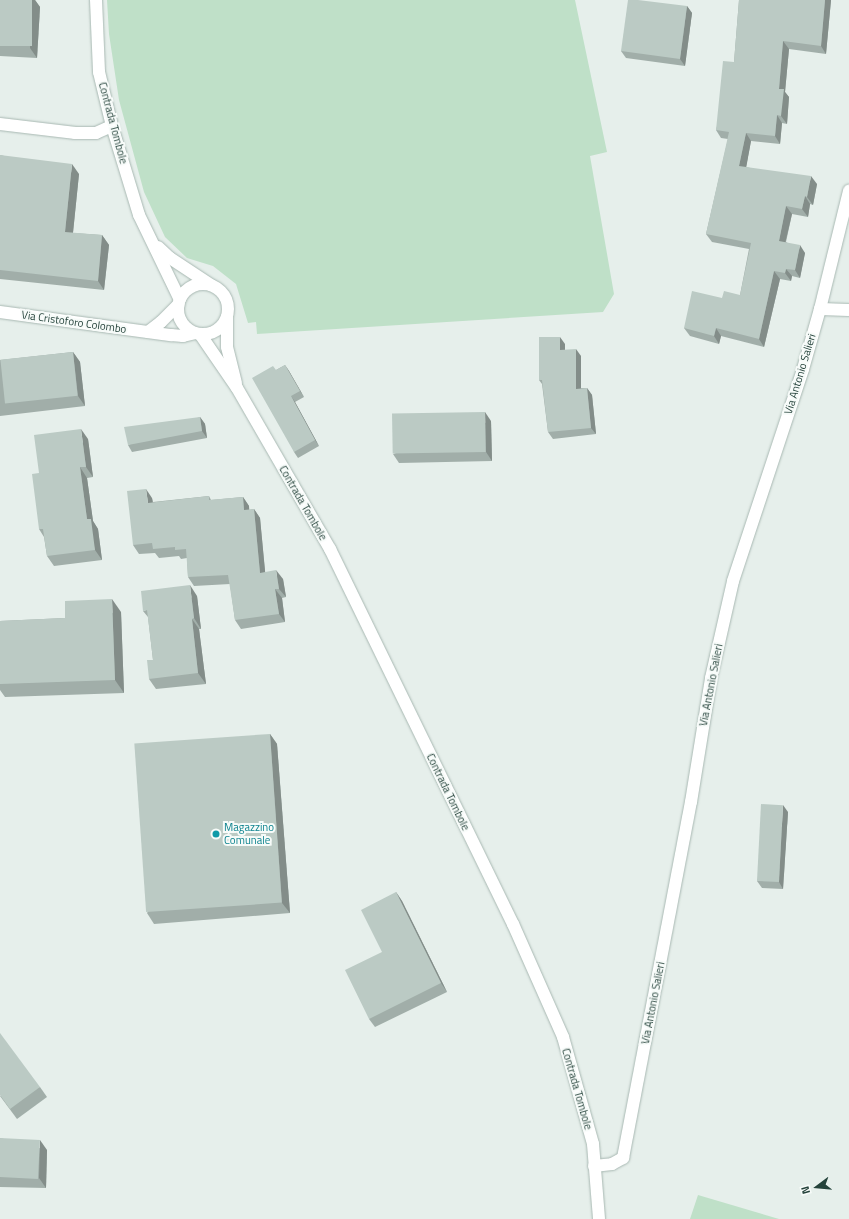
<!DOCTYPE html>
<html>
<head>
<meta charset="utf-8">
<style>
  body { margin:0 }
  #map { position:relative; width:849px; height:1219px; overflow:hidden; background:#e6efeb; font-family:"Titillium Web",sans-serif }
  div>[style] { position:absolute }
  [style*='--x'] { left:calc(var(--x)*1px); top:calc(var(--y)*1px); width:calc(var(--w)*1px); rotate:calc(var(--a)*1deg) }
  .green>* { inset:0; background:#bfe0c8 }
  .roads { filter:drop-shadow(0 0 1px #a8b8b2) drop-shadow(0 0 1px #a8b8b2) }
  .street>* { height:12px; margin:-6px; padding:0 6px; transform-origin:6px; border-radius:6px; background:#fff }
  .street>.ring { margin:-6px; padding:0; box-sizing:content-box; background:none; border:12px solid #fff; border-radius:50% }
  .wall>* { inset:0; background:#a1aea9 }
  .shaded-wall>* { inset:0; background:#838d89 }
  .building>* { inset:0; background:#bbcac4; transform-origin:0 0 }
  .dots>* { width:11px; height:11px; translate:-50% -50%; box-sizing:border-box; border:2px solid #f7fbf9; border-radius:50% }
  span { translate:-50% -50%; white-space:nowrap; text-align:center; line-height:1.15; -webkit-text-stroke:4px #f7fbf9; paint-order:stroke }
  .street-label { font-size:11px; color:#24423a }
  .culture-label { font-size:11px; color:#0d838f }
  .left { translate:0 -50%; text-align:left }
  .north { position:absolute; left:797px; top:1167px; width:40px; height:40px; -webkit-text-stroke:3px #f7fbf9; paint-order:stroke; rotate:254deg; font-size:11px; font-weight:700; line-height:16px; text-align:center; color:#24423a }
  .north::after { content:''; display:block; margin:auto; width:14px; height:18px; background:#24423a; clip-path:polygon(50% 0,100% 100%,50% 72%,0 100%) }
</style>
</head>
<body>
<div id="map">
  <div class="green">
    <i style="clip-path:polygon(107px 0,575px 0,607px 152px,590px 156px,614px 294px,603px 312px,257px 334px,256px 322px,248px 323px,236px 284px,213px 266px,187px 258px,165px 237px,144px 192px,119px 100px,109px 34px)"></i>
    <i style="clip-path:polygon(698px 1195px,779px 1219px,690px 1219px)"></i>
  </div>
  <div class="roads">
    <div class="street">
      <i style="--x:96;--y:0;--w:72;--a:87.6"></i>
      <i style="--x:99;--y:72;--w:56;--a:76.5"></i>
      <i style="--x:112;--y:126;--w:93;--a:73.1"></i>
      <i style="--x:139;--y:215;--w:94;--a:64.2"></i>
      <i style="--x:0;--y:124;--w:76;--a:6.8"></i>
      <i style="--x:75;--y:133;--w:21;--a:0"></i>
      <i style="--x:96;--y:133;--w:17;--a:-24"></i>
      <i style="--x:158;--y:247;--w:16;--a:43"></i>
      <i style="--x:170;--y:258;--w:49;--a:33.4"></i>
      <i class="ring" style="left:178px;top:284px;width:38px;height:38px"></i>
      <i style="--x:820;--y:309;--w:29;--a:2"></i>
      <i style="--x:0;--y:312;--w:173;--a:7.7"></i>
      <i style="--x:171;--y:335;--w:12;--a:5"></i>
      <i style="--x:183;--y:336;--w:12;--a:-14"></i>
      <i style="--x:227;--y:317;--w:30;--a:90"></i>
      <i style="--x:227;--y:347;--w:37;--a:76"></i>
      <i style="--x:148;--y:332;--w:16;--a:-38"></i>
      <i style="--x:161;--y:322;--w:25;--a:-45"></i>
      <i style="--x:200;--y:334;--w:65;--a:55.6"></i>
      <i style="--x:237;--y:388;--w:186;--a:60"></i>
      <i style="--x:330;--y:549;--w:417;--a:64"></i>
      <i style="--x:513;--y:924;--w:124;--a:66.1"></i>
      <i style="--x:563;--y:1037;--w:111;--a:74.3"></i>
      <i style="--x:593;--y:1144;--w:75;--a:85.4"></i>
      <i style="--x:594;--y:1166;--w:18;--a:-6"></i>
      <i style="--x:612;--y:1164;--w:13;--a:-29"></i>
      <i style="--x:623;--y:1158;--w:362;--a:-79.2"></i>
      <i style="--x:691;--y:802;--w:126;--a:-80.8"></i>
      <i style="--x:711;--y:678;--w:99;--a:-77.2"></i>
      <i style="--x:733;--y:581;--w:223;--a:-71.7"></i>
      <i style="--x:803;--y:369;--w:62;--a:-74.2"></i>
      <i style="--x:820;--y:309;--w:122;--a:-76.2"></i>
    </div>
  </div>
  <div class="wall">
    <i style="clip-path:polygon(0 0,35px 0,40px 7px,37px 58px,0 56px)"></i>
    <i style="clip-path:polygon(739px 0,831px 0,826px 54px,789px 49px,785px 92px,789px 97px,787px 124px,782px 123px,780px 144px,751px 141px,746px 167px,817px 184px,813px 205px,810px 204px,808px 217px,792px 214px,786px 242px,805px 253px,800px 278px,792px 276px,791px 281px,780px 279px,764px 347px,721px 336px,719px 344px,690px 336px,684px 328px,722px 298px,740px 295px,749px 249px,712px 242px,706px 234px,728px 139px,721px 138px,716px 130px,734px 62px)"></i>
    <i style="clip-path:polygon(687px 6px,692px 13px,685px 66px,626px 58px,621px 51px)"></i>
    <i style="clip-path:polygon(0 155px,79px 174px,73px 233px,102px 235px,109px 245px,104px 290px,0 279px)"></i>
    <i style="clip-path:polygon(565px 344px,565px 350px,581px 356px,581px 388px,587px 388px,592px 395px,596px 434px,553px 439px,548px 432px,542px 384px,539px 380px)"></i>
    <i style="clip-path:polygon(73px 352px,80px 362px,85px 406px,0 416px,0 360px)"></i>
    <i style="clip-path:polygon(285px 365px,289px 371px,304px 397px,295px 402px,319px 446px,298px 458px,294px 452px,276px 370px)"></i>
    <i style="clip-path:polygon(200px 417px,205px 424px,207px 438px,132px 452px,128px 445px)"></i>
    <i style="clip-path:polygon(491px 421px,492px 461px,399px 463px,393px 454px)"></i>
    <i style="clip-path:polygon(88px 439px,93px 477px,87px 478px,93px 521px,98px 529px,102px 560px,54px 566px,47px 556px,44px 537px,39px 529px,39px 473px)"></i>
    <i style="clip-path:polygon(209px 496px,211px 500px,243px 497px,249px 506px,249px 510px,254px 509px,260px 518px,265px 572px,283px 579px,286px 597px,282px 598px,285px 622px,241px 629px,235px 620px,230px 584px,194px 586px,188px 577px,187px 558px,181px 559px,179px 556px,159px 558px,155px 553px,139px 554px,133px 545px,152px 498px,153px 502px)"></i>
    <i style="clip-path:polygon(197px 596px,201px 629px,199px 629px,206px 684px,156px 689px,149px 679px,153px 660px,148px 617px,143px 611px)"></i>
    <i style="clip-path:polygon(121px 612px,124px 693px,5px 697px,0 690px,0 621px,65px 618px)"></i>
    <i style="clip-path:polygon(270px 734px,277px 744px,290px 913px,154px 924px,147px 913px)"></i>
    <i style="clip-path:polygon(788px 812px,783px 889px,762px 888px,757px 881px)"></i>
    <i style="clip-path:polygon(396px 892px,402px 901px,447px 992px,375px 1027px,369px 1019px,382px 952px)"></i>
    <i style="clip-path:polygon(40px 1087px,47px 1097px,17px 1119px,0 1096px)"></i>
    <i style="clip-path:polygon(0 1138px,47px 1150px,46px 1188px,0 1187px)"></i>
  </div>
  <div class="shaded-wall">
    <i style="clip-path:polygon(32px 0,35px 0,40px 7px,37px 58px,30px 48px)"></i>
    <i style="clip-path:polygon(825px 0,831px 0,826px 54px,821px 46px)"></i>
    <i style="clip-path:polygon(687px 6px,692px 13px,685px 66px,680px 59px)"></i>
    <i style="clip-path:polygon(783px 41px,789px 49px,785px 92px,789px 97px,787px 124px,781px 116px,779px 89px)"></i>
    <i style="clip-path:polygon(777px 115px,782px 123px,780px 144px,775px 136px)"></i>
    <i style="clip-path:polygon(746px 133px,751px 141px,745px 174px,739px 166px)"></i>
    <i style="clip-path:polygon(72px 164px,79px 174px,72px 242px,65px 232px)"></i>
    <i style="clip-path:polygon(811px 176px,817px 184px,813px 205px,807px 197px)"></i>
    <i style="clip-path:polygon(805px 196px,810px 204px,808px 217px,802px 209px)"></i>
    <i style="clip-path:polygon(786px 206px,792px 214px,784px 248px,779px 241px)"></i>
    <i style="clip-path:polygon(102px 235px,109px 245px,104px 290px,98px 281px)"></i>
    <i style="clip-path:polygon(800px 245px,805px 253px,800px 278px,795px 270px)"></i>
    <i style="clip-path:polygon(786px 269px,792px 276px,791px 281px,785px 273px)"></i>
    <i style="clip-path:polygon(774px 271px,780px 279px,764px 347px,759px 339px)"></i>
    <i style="clip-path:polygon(716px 328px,721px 336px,719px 344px,714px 336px)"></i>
    <i style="clip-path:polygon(560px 337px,565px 344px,565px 357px,560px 350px)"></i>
    <i style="clip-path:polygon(576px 349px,581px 356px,581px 396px,576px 389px)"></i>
    <i style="clip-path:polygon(73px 352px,80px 362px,85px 406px,78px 396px)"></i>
    <i style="clip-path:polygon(285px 365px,289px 371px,304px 397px,300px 391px)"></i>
    <i style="clip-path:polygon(587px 388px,592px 395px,596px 434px,591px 428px)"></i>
    <i style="clip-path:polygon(291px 396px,295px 402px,319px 446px,315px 440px)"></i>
    <i style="clip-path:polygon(485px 412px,491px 421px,492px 461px,486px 452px)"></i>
    <i style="clip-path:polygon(200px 417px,205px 424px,207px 438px,202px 431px)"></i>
    <i style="clip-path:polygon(81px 429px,88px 439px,93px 477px,86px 467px)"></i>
    <i style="clip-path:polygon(80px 467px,87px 478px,93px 521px,98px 529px,102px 560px,95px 550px,87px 519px)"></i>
    <i style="clip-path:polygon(146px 489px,152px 498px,154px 512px,148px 503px)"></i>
    <i style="clip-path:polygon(243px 497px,249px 506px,250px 519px,244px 510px)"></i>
    <i style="clip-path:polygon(254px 509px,260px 518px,266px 581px,260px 573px)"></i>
    <i style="clip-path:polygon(276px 570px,283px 579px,286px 597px,279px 589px)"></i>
    <i style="clip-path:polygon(190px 585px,197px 596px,201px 629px,194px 618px)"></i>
    <i style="clip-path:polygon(275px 589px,282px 598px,285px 622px,279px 614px)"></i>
    <i style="clip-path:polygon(112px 599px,121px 612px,124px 693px,115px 680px)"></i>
    <i style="clip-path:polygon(192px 619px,199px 629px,206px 684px,198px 673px)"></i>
    <i style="clip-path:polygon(270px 734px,277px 744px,290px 913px,282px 903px)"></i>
    <i style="clip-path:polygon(783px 805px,788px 812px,783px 889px,779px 882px)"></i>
    <i style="clip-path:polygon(396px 892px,402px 901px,447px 992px,441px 983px)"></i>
    <i style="clip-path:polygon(40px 1140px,47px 1150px,46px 1188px,39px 1178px)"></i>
  </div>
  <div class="building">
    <i style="left:0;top:0;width:32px;height:46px"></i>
    <i style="clip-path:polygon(628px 0,638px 0,687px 6px,680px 59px,621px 51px)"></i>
    <i style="clip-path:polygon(739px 0,825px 0,821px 46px,783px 41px,779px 89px,784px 89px,781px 116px,777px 115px,775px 136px,746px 133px,739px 166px,811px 176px,807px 197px,805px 196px,802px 209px,786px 206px,779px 241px,800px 245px,795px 270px,786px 269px,785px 273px,774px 271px,759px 339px,716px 328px,714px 336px,684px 328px,692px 291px,722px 298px,724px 291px,740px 295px,751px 243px,706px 234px,729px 132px,716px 130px,723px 61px,734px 62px)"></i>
    <i style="clip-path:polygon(0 155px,72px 164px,65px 232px,102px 235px,98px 281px,0 270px)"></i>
    <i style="clip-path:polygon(539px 337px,560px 337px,560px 350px,576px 349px,576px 389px,587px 388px,591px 428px,548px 432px,542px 380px,539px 380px)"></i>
    <i style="left:73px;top:352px;width:44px;height:73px;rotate:84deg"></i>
    <i style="clip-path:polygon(285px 365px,300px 391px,291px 396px,315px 440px,294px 452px,252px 378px,273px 366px,276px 370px)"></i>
    <i style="left:485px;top:412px;width:40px;height:93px;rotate:89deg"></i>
    <i style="clip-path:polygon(200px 417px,202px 431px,128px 445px,124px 427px)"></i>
    <i style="clip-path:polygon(81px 429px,86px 467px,80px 467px,87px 519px,91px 519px,95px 550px,47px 556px,43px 529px,39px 529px,32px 474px,39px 473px,34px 435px)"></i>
    <i style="clip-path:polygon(146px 489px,148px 503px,209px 496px,209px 500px,243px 497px,244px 510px,254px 509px,260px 573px,276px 570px,279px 589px,275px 589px,279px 614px,235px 620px,228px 575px,188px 577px,186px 549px,175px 550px,175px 547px,153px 549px,152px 543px,133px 545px,127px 491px)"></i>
    <i style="clip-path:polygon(190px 585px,194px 618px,192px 619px,198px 673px,149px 679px,147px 660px,153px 660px,147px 610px,143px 611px,141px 591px)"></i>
    <i style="clip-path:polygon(112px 599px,115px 680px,0 684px,0 621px,65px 618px,65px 601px)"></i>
    <i style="left:270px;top:734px;width:169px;height:136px;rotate:86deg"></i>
    <i style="left:761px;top:804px;width:22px;height:77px;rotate:3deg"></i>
    <i style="clip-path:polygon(396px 892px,441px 983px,369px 1019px,345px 970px,382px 952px,361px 910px)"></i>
    <i style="clip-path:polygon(0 1033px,40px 1087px,10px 1109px,0 1095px)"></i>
    <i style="left:0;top:1138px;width:40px;height:39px;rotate:3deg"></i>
  </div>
  <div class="dots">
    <i style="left:216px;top:834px;background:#0f9aa8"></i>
  </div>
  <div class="street-label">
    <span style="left:113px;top:123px;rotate:75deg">Contrada Tombole</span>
    <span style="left:74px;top:322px;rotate:8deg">Via Cristoforo Colombo</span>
    <span style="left:800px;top:374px;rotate:-73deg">Via Antonio Salieri</span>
    <span style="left:303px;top:503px;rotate:60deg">Contrada Tombole</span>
    <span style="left:711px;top:685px;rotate:-79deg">Via Antonio Salieri</span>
    <span style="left:448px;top:792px;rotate:64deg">Contrada Tombole</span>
    <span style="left:653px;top:1003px;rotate:-79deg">Via Antonio Salieri</span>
    <span style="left:577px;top:1089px;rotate:74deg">Contrada Tombole</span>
  </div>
  <div class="culture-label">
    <span class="left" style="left:224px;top:834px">Magazzino<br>Comunale</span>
  </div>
  <div class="north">N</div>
</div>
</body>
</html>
